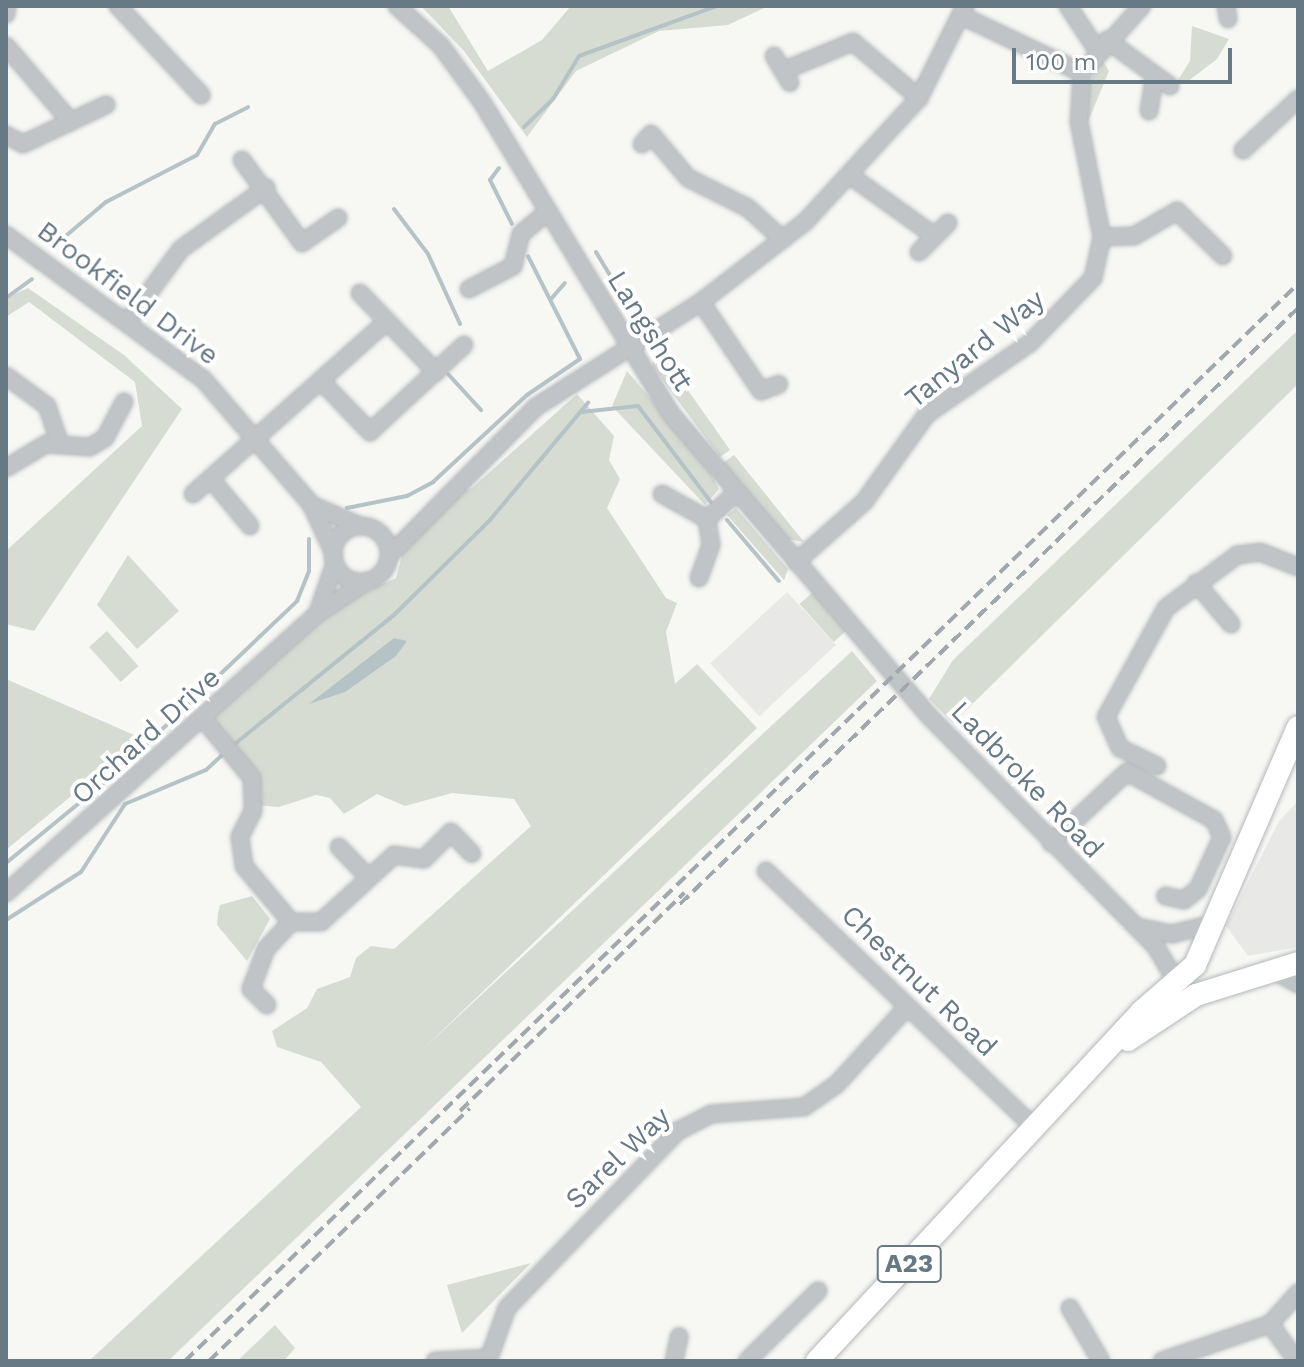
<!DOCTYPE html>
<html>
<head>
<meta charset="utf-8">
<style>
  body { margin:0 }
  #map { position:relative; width:1304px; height:1367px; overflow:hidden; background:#f7f7f4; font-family:"Work Sans",sans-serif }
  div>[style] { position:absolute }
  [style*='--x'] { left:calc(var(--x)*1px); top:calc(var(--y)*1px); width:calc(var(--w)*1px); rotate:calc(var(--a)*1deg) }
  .built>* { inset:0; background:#e8e8e7; transform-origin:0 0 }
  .green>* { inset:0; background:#d7dcd3; transform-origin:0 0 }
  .water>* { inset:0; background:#b5c3c6 }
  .stream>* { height:4px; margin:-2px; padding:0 2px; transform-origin:2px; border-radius:2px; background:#b5c3c6 }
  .roads { filter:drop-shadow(0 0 2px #b3b8bb) drop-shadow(0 0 2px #b3b8bb) }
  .minor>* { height:16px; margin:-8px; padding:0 8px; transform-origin:8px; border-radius:8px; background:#c0c4c7 }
  .minor>.ring { margin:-8px; padding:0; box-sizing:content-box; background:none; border:16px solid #c0c4c7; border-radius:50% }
  .major>* { height:22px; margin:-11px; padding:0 11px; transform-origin:11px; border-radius:11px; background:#fff }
  .rail>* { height:4px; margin-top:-2px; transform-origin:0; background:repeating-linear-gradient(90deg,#a1a8ad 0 12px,transparent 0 18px) }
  span { translate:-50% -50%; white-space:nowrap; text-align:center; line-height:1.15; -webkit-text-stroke:8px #fff; paint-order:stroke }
  .shield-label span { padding:2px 6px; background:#fff; border:2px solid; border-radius:6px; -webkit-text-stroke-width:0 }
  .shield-label { font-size:26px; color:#677984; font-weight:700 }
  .street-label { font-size:28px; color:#677984 }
  .frame { position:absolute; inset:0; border:8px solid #677984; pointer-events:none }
  .scale { position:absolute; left:1012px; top:48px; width:220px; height:36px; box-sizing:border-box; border:4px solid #677984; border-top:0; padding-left:10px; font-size:24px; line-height:28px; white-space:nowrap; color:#677984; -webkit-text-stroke:6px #fff; paint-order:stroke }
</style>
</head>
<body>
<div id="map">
  <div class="built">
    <i style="left:787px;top:592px;width:72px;height:105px;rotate:47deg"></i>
    <i style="clip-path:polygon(1298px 801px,1298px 947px,1248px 956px,1226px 926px,1279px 821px)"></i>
  </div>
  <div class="green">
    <i style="clip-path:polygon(421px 6px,448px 6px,488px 71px,542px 40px,571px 6px,768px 6px,728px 25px,659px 31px,576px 71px,527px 137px,464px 51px)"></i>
    <i style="clip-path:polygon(1192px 26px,1229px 39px,1217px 59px,1187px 82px,1178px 80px,1190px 61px)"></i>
    <i style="clip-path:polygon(1101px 58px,1109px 71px,1087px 124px,1086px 92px)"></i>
    <i style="clip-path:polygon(28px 288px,124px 355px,182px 409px,34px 631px,6px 624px,6px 551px,142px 426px,135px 382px,29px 302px,6px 317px,6px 298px)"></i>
    <i style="clip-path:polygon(1298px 330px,1298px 384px,953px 723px,929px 699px,953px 660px)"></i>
    <i style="clip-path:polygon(656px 345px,730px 450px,720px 457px,652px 366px)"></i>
    <i style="clip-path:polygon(627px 371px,704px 461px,719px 489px,705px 505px,612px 406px)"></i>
    <i style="clip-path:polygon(577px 394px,614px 436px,609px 460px,620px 479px,607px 508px,666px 598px,677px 603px,666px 632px,675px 684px,697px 664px,757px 728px,423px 1049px,852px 651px,877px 681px,168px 1361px,89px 1361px,361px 1107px,321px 1062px,277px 1047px,272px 1031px,307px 1008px,317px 989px,350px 977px,356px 958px,371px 946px,394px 949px,531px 826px,514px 799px,452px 793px,405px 806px,377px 794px,344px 814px,330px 798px,316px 795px,279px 807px,253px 805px,252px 778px,205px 721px,317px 614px,396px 578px,406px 541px,433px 505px,473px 487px)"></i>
    <i style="clip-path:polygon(734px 455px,804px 542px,787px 539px,723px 463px)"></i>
    <i style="clip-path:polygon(736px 508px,788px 569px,784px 580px,727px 515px)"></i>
    <i style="clip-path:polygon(128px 555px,179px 611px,137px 649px,97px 605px)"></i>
    <i style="left:813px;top:592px;width:51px;height:18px;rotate:48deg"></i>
    <i style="left:107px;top:631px;width:47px;height:24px;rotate:48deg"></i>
    <i style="clip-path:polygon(6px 679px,141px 738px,6px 850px)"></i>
    <i style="clip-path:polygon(252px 896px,270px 919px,247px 961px,217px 925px,218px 913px,220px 905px)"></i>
    <i style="clip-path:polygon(531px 1263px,462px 1333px,447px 1285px)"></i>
    <i style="clip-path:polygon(275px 1325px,295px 1348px,284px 1361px,237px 1361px)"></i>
  </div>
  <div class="water">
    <i style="clip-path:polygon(394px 638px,407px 641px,396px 656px,345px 692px,309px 704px)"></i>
  </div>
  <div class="stream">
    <i style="--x:524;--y:127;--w:40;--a:-44"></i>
    <i style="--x:553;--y:99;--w:50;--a:-58.8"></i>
    <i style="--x:579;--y:56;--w:147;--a:-19.9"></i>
    <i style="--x:499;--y:168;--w:15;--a:127"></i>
    <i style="--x:490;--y:180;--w:49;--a:63.4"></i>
    <i style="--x:394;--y:209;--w:56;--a:52.9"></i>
    <i style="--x:428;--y:254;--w:77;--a:65.4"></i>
    <i style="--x:55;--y:245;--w:67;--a:-40.1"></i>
    <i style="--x:106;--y:202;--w:102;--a:-27.3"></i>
    <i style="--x:197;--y:155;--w:36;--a:-60"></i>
    <i style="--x:215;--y:124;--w:37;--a:-27"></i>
    <i style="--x:596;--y:252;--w:64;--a:59"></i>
    <i style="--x:6;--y:298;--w:32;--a:-36"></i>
    <i style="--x:551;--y:299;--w:21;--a:-49"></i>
    <i style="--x:448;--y:374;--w:49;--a:47.5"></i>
    <i style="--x:581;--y:412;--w:57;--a:-6"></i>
    <i style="--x:638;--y:406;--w:121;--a:52.8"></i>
    <i style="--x:347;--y:508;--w:61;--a:-11.3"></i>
    <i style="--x:407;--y:496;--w:30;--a:-28"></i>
    <i style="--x:433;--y:482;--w:128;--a:-42.8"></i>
    <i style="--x:527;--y:395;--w:64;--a:-34.2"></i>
    <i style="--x:580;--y:359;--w:115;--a:-116.8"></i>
    <i style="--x:727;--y:520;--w:80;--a:49.6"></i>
    <i style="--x:231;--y:747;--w:208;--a:-39"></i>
    <i style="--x:393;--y:616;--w:136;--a:-44.7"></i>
    <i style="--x:490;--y:520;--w:153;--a:-50.1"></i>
    <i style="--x:6;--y:863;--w:142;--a:-39.3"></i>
    <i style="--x:116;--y:773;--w:250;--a:-43.5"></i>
    <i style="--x:297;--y:601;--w:32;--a:-68"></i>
    <i style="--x:309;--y:571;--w:32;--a:-90"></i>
    <i style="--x:6;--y:920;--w:89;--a:-32.6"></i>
    <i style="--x:81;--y:872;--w:81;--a:-57.1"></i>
    <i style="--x:125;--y:804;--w:88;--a:-22.8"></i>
    <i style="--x:206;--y:770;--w:25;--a:-43"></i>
  </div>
  <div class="roads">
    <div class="minor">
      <i style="--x:118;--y:6;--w:122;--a:47"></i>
      <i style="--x:397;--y:6;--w:59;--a:42.3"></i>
      <i style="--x:441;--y:46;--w:69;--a:53.8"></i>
      <i style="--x:482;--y:102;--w:365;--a:58.8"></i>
      <i style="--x:671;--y:414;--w:400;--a:49.5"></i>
      <i style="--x:931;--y:718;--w:321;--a:45.5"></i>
      <i style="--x:1156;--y:947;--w:48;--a:59.7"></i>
      <i style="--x:1068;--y:6;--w:53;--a:56.6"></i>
      <i style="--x:1226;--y:6;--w:13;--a:81"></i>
      <i style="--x:6;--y:14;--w:8;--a:-83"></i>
      <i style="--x:962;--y:16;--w:133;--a:25.4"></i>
      <i style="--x:1107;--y:40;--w:78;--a:36.1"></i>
      <i style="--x:6;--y:46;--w:100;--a:49.5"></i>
      <i style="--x:774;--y:56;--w:31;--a:59"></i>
      <i style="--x:783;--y:71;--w:76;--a:-22.5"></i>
      <i style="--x:853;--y:42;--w:87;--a:40.3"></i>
      <i style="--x:1149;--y:111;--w:30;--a:-81"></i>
      <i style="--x:6;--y:135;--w:19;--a:28"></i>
      <i style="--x:23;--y:144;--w:92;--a:-25.2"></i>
      <i style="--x:642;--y:144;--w:13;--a:-48"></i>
      <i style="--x:651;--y:134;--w:57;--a:49.9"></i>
      <i style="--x:688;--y:178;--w:67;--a:26.6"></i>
      <i style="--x:748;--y:208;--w:47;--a:42.4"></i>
      <i style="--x:1243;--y:150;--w:75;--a:-42.8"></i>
      <i style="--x:242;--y:160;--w:102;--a:54.1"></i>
      <i style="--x:302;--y:243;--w:44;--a:-34.8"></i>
      <i style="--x:852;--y:177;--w:98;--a:35.5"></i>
      <i style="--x:6;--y:235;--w:244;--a:36.2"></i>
      <i style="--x:203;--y:379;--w:165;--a:49.2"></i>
      <i style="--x:311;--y:504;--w:55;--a:65.3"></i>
      <i style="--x:1102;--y:237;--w:32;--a:-2"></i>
      <i style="--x:1134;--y:236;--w:50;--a:-30.2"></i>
      <i style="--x:1177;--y:211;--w:64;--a:44.4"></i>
      <i style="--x:919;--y:252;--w:41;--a:-45"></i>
      <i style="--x:469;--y:289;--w:50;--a:-27.6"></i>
      <i style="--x:513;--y:266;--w:33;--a:-76"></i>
      <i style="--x:521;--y:234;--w:35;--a:-40"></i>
      <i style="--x:360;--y:293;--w:110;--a:46.1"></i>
      <i style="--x:701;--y:302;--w:107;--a:56"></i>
      <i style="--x:761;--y:391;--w:19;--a:-21"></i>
      <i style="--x:128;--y:321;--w:89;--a:-53.6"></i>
      <i style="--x:181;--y:249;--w:105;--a:-35.7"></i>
      <i style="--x:6;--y:376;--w:51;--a:36.2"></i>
      <i style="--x:47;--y:406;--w:40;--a:71.1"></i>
      <i style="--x:321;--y:381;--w:71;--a:46.1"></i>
      <i style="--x:370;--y:432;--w:128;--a:-42.8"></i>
      <i style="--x:6;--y:468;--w:47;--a:-31"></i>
      <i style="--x:46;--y:444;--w:44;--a:3.9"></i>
      <i style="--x:90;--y:447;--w:17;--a:-31"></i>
      <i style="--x:105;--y:438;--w:41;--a:-62.2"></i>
      <i style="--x:211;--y:479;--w:61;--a:50.3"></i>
      <i style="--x:193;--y:494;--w:260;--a:-41.7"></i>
      <i style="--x:662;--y:494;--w:51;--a:29.1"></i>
      <i style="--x:312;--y:505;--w:52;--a:23.6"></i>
      <i class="ring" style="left:333px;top:526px;width:40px;height:40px"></i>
      <i style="--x:389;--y:556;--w:209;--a:-45.4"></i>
      <i style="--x:536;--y:407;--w:196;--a:-32.5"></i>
      <i style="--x:701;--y:302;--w:131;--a:-37.6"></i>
      <i style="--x:805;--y:222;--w:168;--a:-47.4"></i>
      <i style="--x:919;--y:98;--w:103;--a:-63.4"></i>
      <i style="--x:796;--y:562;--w:91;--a:-41.4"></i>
      <i style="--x:864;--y:502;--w:108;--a:-54.4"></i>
      <i style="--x:927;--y:414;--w:125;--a:-34.6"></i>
      <i style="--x:1030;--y:343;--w:91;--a:-45.9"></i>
      <i style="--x:1093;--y:278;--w:42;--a:-77.6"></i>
      <i style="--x:1102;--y:237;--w:117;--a:-101.3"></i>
      <i style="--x:1079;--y:122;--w:49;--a:-86.5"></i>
      <i style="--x:1082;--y:73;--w:90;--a:-48.2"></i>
      <i style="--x:699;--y:578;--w:35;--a:-70"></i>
      <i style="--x:711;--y:545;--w:26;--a:-99"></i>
      <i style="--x:707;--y:519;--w:40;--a:-42"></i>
      <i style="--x:1196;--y:583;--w:54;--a:49.5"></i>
      <i style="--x:318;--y:612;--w:52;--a:-70.9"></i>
      <i style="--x:205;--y:721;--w:74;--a:50.5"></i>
      <i style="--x:252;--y:778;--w:33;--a:88"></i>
      <i style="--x:253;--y:811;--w:29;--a:117"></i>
      <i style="--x:240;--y:837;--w:29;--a:82"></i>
      <i style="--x:244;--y:866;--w:73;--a:50"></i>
      <i style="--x:291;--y:922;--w:30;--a:0"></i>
      <i style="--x:321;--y:922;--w:99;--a:-42.5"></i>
      <i style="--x:394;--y:855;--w:30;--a:8"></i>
      <i style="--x:424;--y:859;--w:38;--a:-45"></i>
      <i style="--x:451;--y:832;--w:30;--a:46"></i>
      <i style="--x:1157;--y:766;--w:41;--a:-154.1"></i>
      <i style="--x:1120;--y:748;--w:34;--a:-114"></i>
      <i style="--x:1106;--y:717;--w:124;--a:-61.2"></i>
      <i style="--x:1166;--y:608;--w:89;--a:-36.7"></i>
      <i style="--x:1237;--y:555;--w:23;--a:-7"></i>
      <i style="--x:1260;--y:552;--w:41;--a:21.5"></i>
      <i style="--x:1051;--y:843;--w:104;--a:-43.1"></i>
      <i style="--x:1127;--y:772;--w:99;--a:28.9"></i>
      <i style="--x:1214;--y:820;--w:19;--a:65"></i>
      <i style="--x:1222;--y:837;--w:57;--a:114.8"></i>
      <i style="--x:1198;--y:889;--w:18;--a:142"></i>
      <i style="--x:1184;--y:900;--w:19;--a:-168"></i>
      <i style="--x:339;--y:847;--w:39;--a:46"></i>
      <i style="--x:766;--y:871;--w:373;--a:43.7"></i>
      <i style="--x:6;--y:893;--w:418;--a:-41.9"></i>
      <i style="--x:317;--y:614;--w:60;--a:-33.4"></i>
      <i style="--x:1138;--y:927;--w:35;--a:12"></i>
      <i style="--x:1172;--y:934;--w:38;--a:-14"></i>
      <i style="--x:1272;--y:970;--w:30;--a:28"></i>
      <i style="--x:267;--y:1005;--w:23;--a:-135"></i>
      <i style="--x:251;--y:989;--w:43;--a:-69.4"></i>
      <i style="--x:266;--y:949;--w:37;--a:-47"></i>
      <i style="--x:1070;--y:1308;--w:61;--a:59.7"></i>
      <i style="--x:1270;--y:1324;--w:46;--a:53.9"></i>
      <i style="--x:435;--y:1361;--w:53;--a:-3.2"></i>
      <i style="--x:488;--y:1361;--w:56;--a:-70.3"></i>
      <i style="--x:507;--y:1308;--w:246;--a:-46"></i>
      <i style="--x:678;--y:1131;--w:37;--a:-27"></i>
      <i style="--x:711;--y:1114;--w:93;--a:-4.3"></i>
      <i style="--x:804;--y:1107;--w:40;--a:-34.9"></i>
      <i style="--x:837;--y:1084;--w:104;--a:-47.7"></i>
      <i style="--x:674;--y:1361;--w:25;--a:-78"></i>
      <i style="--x:747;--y:1361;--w:100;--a:-44.6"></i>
      <i style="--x:1162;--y:1361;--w:114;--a:-18.9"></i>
      <i style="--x:1270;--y:1324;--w:42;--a:-47.9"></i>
    </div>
    <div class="major">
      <i style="--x:1128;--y:1040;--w:82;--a:-33.5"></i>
      <i style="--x:1196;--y:995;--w:107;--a:-17.4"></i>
      <i style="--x:817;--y:1361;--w:478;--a:-47.1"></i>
      <i style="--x:1142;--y:1011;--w:70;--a:-41"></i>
      <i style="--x:1195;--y:965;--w:259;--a:-66.6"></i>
    </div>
  </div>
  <div class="rail">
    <i style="--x:680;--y:904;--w:859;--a:-43.96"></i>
    <i style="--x:460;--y:1111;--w:313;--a:-44.2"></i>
    <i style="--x:185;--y:1361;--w:1549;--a:-44.06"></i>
    <i style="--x:209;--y:1361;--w:363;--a:-44.1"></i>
  </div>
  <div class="shield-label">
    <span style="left:909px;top:1264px">A23</span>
  </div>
  <div class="street-label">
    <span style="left:128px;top:293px;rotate:37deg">Brookfield Drive</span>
    <span style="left:650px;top:331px;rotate:58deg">Langshott</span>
    <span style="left:975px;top:349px;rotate:-39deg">Tanyard Way</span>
    <span style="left:146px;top:736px;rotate:-42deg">Orchard Drive</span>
    <span style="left:1027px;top:780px;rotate:46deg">Ladbroke Road</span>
    <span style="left:919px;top:981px;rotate:44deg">Chestnut Road</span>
    <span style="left:618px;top:1158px;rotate:-44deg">Sarel Way</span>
  </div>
  <div class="frame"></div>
  <div class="scale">100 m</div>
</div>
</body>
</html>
